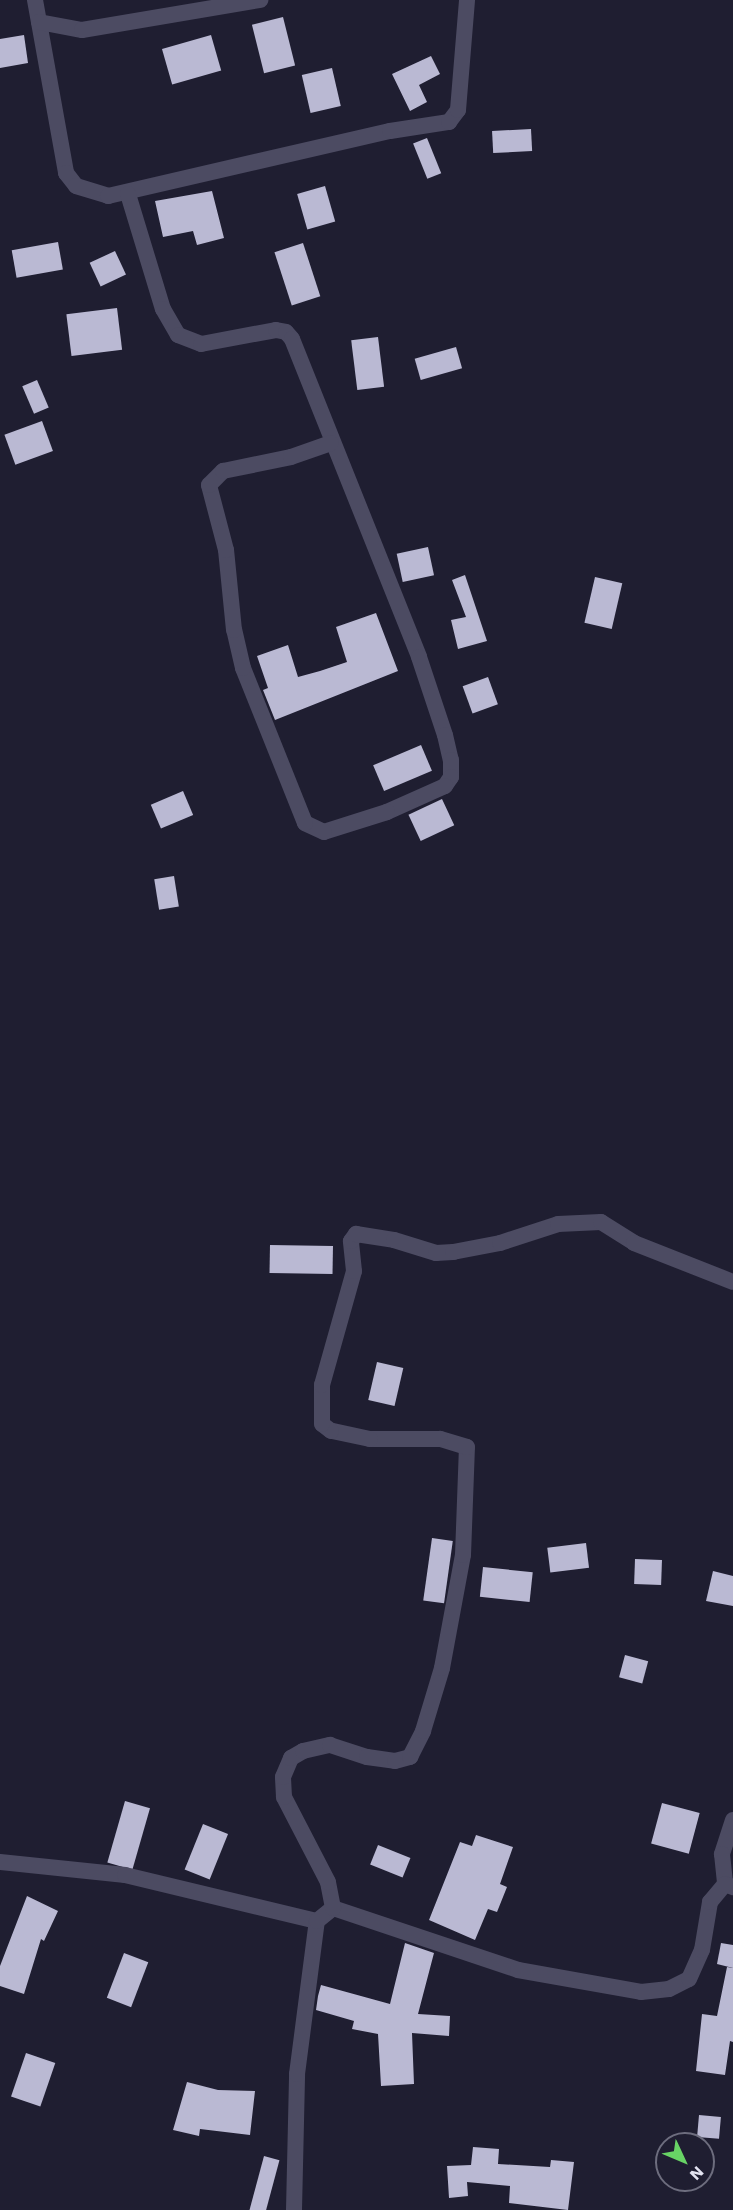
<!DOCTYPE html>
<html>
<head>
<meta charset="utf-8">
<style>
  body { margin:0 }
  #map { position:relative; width:733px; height:2210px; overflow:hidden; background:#1f1e31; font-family:"Work Sans",sans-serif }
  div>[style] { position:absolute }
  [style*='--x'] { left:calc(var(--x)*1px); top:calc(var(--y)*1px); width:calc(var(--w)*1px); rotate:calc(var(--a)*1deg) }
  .building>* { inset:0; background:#bab9d3; transform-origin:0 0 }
  .street>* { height:16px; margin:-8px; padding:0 8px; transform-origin:8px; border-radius:8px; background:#4c4b62 }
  span { translate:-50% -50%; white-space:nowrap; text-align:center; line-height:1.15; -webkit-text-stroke:6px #1f1e31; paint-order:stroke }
  .north { position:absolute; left:655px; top:2132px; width:60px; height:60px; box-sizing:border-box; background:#1f1e31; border:2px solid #6d6d7e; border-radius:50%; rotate:134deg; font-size:16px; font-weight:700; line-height:24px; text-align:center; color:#e3e3f1 }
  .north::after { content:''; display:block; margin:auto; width:21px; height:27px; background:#68d465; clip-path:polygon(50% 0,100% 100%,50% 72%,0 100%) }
</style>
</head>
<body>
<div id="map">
  <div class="building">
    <i style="left:283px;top:17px;width:50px;height:32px;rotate:76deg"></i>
    <i style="clip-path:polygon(24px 35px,28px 63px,0 68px,0 39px)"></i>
    <i style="left:211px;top:35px;width:37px;height:51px;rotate:74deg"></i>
    <i style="clip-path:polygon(431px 56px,440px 74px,419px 85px,427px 102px,410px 111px,392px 74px)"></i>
    <i style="left:332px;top:68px;width:39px;height:31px;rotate:77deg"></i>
    <i style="left:531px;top:129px;width:22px;height:39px;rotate:87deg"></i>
    <i style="left:427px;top:138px;width:38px;height:15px;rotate:68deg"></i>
    <i style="left:325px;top:186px;width:37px;height:29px;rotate:74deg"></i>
    <i style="clip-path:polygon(212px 191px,224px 238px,197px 245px,193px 231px,163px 237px,155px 201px)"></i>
    <i style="left:58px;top:242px;width:28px;height:47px;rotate:80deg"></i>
    <i style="left:303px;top:243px;width:56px;height:30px;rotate:72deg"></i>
    <i style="left:115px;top:251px;width:26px;height:28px;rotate:65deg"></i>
    <i style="left:117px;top:308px;width:42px;height:51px;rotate:83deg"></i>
    <i style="left:378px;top:337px;width:50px;height:27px;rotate:83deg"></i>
    <i style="left:456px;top:347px;width:22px;height:43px;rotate:74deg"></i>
    <i style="left:37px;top:380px;width:30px;height:16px;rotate:67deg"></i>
    <i style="left:42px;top:421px;width:32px;height:40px;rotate:70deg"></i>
    <i style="left:428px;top:547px;width:29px;height:32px;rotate:78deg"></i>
    <i style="clip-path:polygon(465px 575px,487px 641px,458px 649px,451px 620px,466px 617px,452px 580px)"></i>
    <i style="left:595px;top:577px;width:28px;height:47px;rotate:13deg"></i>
    <i style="clip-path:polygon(376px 613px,398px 671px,275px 720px,263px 690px,268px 688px,257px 656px,288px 645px,298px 677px,320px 671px,347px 662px,336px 627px)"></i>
    <i style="left:488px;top:677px;width:29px;height:27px;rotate:70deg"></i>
    <i style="left:421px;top:745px;width:28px;height:52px;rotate:67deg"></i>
    <i style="left:183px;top:791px;width:26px;height:35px;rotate:67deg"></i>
    <i style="left:442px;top:799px;width:29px;height:37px;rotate:65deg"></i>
    <i style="left:174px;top:876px;width:31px;height:20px;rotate:81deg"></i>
    <i style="left:270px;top:1245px;width:63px;height:28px;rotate:1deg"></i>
    <i style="left:377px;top:1362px;width:27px;height:39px;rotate:13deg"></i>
    <i style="left:432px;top:1538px;width:21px;height:63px;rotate:8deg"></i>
    <i style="left:586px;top:1543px;width:25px;height:39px;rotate:83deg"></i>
    <i style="left:635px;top:1559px;width:27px;height:25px;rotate:2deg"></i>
    <i style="left:483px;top:1567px;width:50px;height:30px;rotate:6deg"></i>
    <i style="clip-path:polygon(713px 1571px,733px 1576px,733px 1606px,706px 1601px)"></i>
    <i style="left:625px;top:1655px;width:24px;height:23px;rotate:15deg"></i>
    <i style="left:125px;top:1801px;width:26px;height:64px;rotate:16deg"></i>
    <i style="left:662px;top:1803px;width:39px;height:42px;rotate:15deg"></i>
    <i style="left:203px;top:1824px;width:27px;height:49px;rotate:22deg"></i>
    <i style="clip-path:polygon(476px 1835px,513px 1847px,500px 1884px,507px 1887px,497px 1912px,488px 1909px,475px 1940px,429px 1920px,460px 1842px,472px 1846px)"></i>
    <i style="left:378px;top:1845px;width:35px;height:21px;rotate:22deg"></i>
    <i style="clip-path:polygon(27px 1896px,58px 1911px,44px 1941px,41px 1939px,24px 1994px,0 1986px,0 1966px)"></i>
    <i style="clip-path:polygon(405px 1943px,434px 1953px,418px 2014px,450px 2016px,449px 2036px,412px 2033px,414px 2084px,381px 2086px,378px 2034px,352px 2029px,354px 2021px,316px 2010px,318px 1996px,321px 1985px,390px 2004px)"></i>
    <i style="clip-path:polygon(721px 1943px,733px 1945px,733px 1968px,717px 1964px)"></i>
    <i style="left:124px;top:1953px;width:26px;height:48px;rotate:21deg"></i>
    <i style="clip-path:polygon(727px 1967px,733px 1968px,733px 2042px,730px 2041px,725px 2075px,696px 2071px,702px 2014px,717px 2016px)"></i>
    <i style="left:26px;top:2053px;width:31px;height:46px;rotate:19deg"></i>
    <i style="clip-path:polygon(187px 2082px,218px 2090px,255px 2091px,250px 2135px,200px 2129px,199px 2136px,173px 2130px)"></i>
    <i style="left:699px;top:2115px;width:22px;height:22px;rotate:5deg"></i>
    <i style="clip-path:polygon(473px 2147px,499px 2149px,498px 2164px,550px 2167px,551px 2160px,574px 2162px,568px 2210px,509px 2203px,510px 2186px,467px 2182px,468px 2196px,449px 2198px,447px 2166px,471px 2165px)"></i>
    <i style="left:264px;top:2156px;width:16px;height:56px;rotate:15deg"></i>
  </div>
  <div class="street">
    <i style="--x:35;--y:0;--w:176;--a:79.8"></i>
    <i style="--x:66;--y:173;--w:16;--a:52"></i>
    <i style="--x:76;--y:186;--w:34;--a:17"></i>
    <i style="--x:108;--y:196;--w:289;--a:-13"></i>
    <i style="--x:390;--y:131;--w:60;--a:-8.7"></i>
    <i style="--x:449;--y:122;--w:15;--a:-53"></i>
    <i style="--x:458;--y:110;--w:110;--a:-85.3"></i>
    <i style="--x:39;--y:22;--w:44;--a:10.5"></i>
    <i style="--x:82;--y:30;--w:181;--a:-9.6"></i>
    <i style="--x:128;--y:194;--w:120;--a:73.1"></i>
    <i style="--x:163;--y:309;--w:30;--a:60"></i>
    <i style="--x:178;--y:335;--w:25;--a:21"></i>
    <i style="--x:201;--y:344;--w:76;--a:-10.6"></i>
    <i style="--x:276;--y:330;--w:10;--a:11"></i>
    <i style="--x:286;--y:332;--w:9;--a:49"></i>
    <i style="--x:292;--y:339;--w:342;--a:68.2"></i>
    <i style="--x:419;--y:657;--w:82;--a:71.6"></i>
    <i style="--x:445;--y:735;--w:26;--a:77"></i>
    <i style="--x:451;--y:760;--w:17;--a:90"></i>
    <i style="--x:451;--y:777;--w:11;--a:124"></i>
    <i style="--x:445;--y:786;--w:64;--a:155.9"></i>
    <i style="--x:387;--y:812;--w:66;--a:162.4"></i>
    <i style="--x:324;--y:832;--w:21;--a:-155"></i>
    <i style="--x:305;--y:823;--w:167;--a:-111.8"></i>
    <i style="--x:243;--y:668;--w:39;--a:-103"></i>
    <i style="--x:234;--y:630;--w:80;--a:-95.7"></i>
    <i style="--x:226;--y:550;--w:67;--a:-104.7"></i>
    <i style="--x:209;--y:485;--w:20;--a:-45"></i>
    <i style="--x:223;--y:471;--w:69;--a:-11.6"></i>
    <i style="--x:291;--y:457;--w:42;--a:-19.3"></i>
    <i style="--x:733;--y:1820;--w:36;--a:108"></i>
    <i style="--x:722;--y:1854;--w:30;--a:84"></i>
    <i style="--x:725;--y:1884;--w:9;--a:21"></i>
    <i style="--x:0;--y:1862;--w:126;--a:5.9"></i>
    <i style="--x:125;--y:1875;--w:197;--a:13.5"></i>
    <i style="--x:333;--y:1908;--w:195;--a:18.5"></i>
    <i style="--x:518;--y:1970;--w:125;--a:10.1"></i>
    <i style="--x:641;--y:1992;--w:28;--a:-6"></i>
    <i style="--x:669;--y:1989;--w:22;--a:-27"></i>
    <i style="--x:689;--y:1979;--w:32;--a:-66"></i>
    <i style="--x:702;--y:1950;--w:49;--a:-80.5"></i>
    <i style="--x:710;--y:1902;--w:23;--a:-50"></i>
    <i style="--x:294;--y:2210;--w:136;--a:-88.7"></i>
    <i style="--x:297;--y:2074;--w:154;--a:-82.6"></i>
    <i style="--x:317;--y:1921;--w:21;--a:-39"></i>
    <i style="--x:333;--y:1908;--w:26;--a:-101"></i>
    <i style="--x:328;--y:1882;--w:96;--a:-117.4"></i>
    <i style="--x:284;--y:1797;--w:20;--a:-93"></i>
    <i style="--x:283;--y:1777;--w:21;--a:-67"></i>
    <i style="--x:291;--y:1758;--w:14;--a:-30"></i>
    <i style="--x:303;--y:1751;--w:28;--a:-13"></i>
    <i style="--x:330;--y:1745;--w:39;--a:18"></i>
    <i style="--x:367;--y:1757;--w:28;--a:8"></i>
    <i style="--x:395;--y:1761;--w:16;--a:-15"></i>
    <i style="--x:410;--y:1757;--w:29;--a:-63"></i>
    <i style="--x:423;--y:1731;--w:66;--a:-73.2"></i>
    <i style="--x:442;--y:1668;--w:115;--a:-79.5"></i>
    <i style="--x:463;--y:1555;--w:108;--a:-87.9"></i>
    <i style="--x:467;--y:1447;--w:28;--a:-163"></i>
    <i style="--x:440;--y:1439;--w:70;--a:180"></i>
    <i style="--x:370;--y:1439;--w:40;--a:-168"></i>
    <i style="--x:331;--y:1431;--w:11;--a:-142"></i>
    <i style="--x:322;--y:1424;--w:39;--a:-90"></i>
    <i style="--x:322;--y:1385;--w:118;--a:-74.3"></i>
    <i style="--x:354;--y:1271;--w:30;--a:-96"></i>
    <i style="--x:351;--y:1241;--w:9;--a:-54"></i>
    <i style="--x:356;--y:1234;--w:38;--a:9"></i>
    <i style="--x:394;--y:1240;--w:44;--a:17.2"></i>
    <i style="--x:436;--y:1253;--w:17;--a:-3"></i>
    <i style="--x:453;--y:1252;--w:48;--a:-10.8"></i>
    <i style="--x:500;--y:1243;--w:61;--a:-18.1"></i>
    <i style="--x:558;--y:1224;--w:43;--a:-2.7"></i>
    <i style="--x:601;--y:1222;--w:39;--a:32"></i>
    <i style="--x:634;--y:1243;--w:106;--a:21.5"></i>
  </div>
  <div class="north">N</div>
</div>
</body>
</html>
